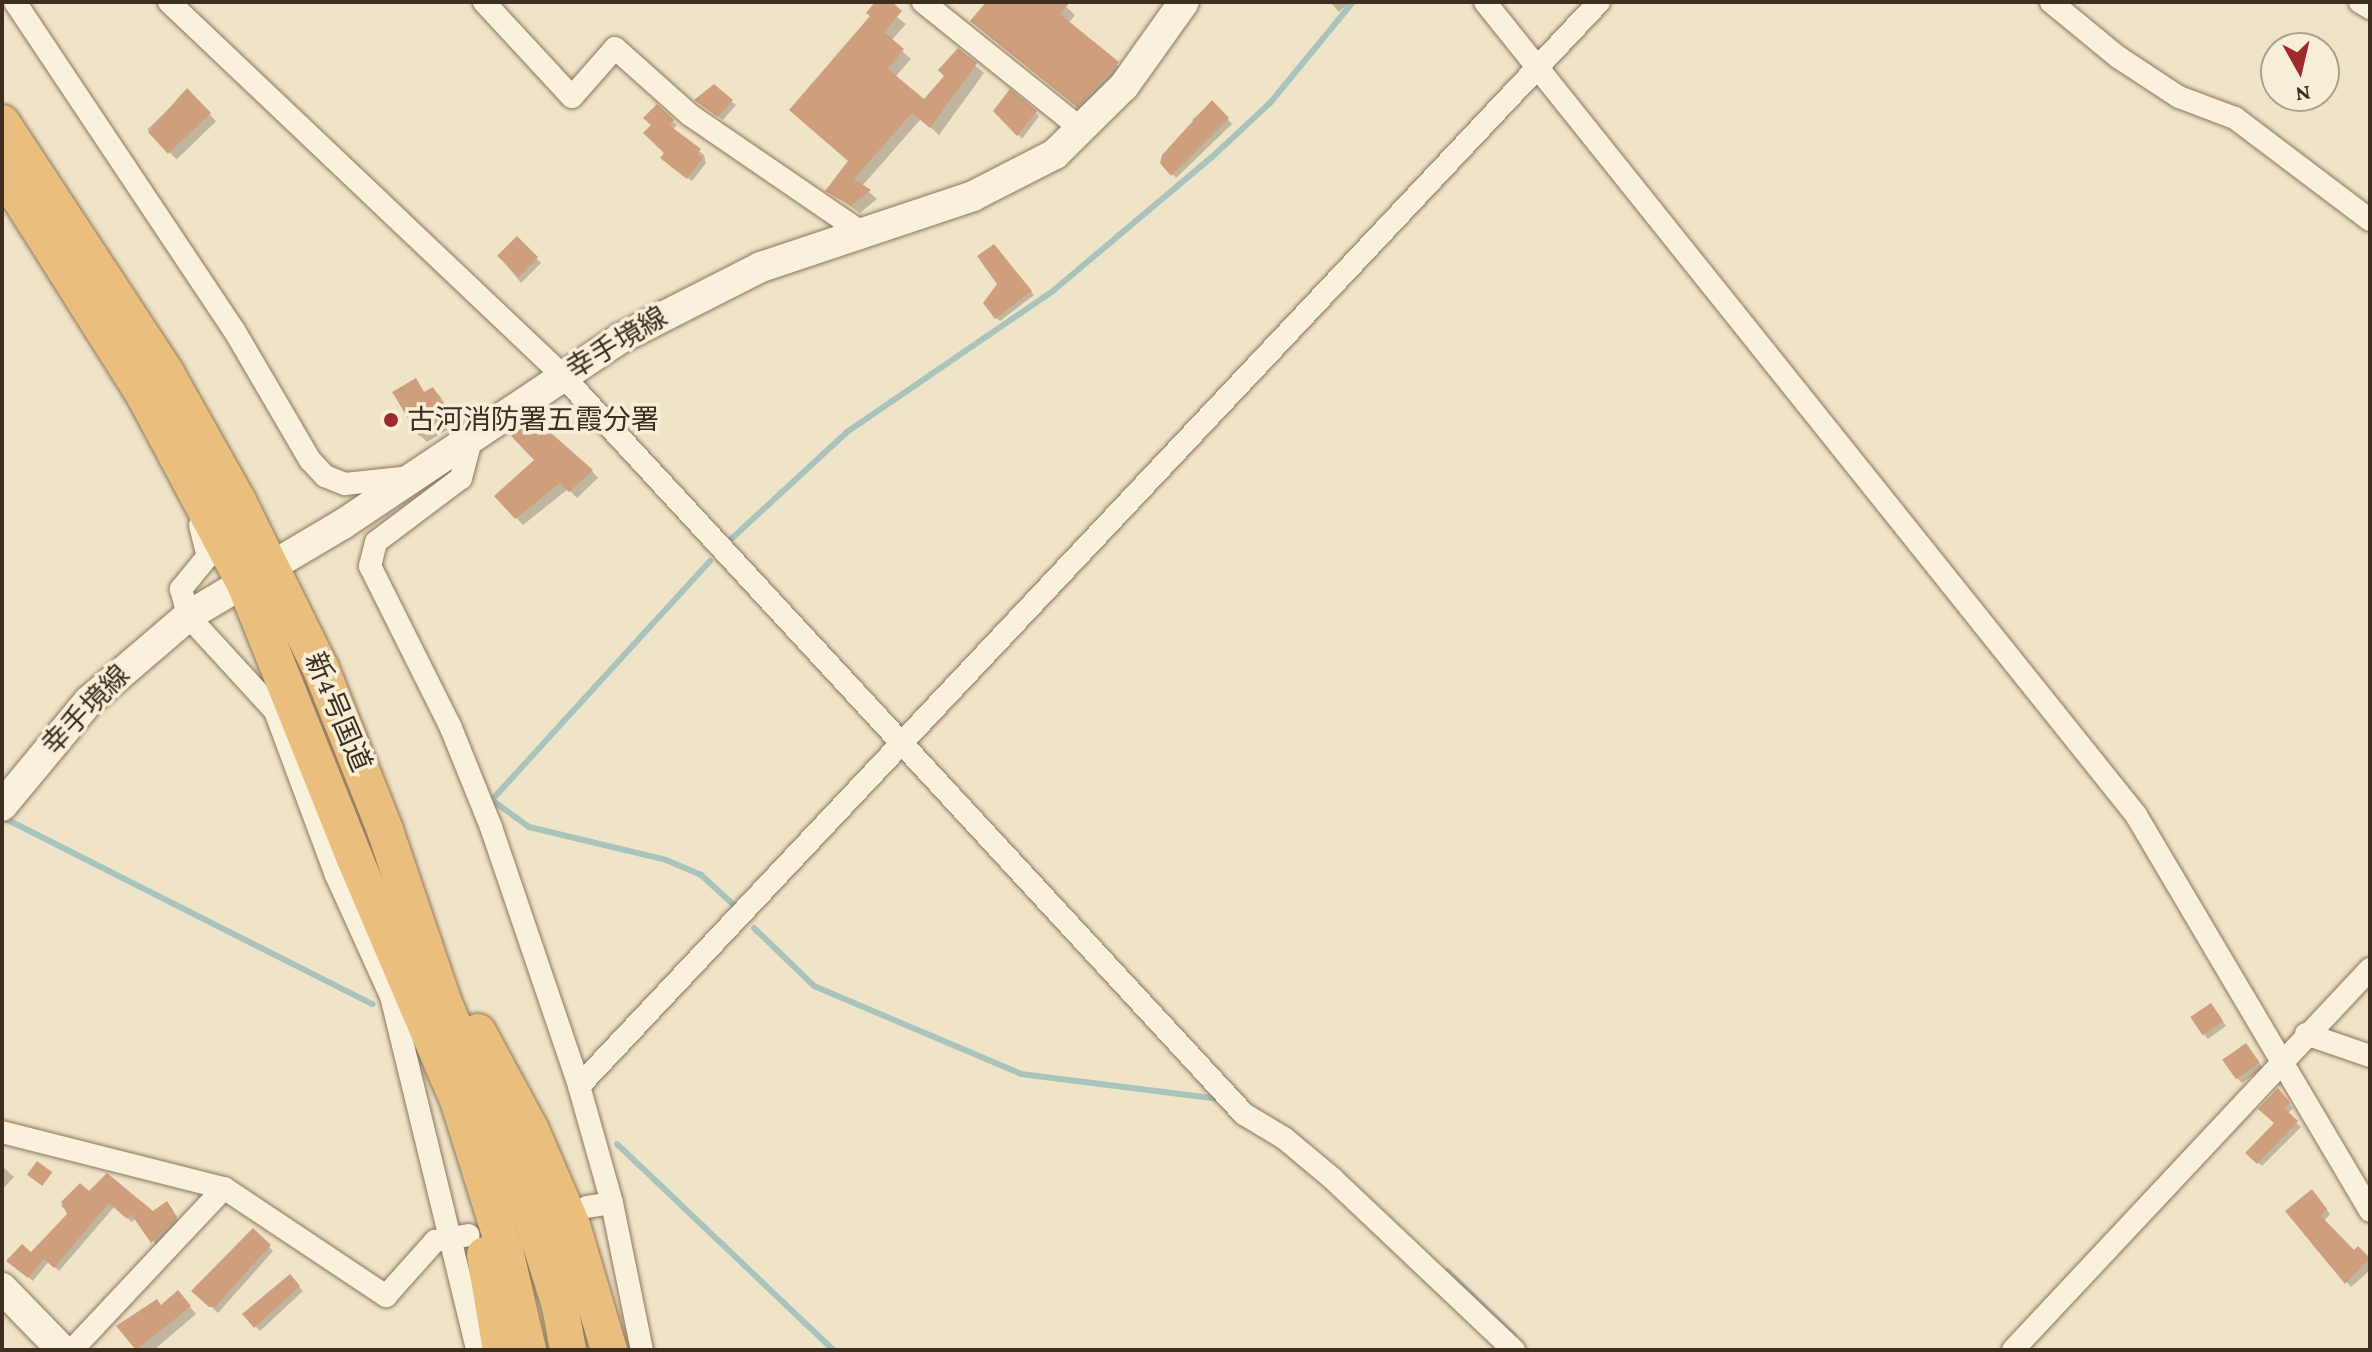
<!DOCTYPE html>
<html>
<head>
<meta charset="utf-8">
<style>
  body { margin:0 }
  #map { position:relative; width:2372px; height:1352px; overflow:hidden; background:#f0e4c8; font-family:"Crimson Pro","Noto Sans JP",serif }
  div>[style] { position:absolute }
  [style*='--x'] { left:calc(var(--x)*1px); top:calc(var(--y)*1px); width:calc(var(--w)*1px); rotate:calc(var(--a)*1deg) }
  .shadow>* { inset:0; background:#0003; transform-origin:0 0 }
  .stream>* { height:6px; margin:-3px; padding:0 3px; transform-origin:3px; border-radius:3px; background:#a9c4bc }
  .building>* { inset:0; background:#cf9f7d; transform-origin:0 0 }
  .roads { filter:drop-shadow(0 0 2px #8d765c) drop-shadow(0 0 2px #8d765c) }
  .minor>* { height:22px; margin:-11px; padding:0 11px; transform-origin:11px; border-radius:11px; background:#faf1dc }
  .secondary>* { height:30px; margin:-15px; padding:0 15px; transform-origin:15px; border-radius:15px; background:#faf1dc }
  .trunk>* { height:36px; margin:-18px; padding:0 18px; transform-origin:18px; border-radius:18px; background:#eabe7c }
  .dots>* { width:22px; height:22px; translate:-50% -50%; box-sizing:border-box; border:4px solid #f7eed8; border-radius:50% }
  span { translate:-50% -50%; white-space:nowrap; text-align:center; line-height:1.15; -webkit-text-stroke:7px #f7eed8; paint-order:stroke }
  .street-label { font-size:28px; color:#3d2e20 }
  .poi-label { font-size:28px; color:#3d2e20 }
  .left { translate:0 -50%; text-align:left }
  .frame { position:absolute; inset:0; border:4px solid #3d2e20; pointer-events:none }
  .north { position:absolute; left:2260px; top:32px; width:80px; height:80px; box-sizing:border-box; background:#f7eed8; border:2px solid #ada18e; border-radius:50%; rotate:172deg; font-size:22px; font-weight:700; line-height:32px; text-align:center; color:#3d2e20 }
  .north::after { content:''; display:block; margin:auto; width:28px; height:36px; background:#9e2a2b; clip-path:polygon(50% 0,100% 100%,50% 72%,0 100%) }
</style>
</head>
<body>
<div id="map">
  <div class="shadow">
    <i style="clip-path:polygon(878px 2px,906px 24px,891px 41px,911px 59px,895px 77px,924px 102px,947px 76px,958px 51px,984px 73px,939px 135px,921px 119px,862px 186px,877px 199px,860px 213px,828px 190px,850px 161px)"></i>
    <i style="clip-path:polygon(989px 2px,1061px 2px,1075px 15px,1068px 24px,1126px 73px,1087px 115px,982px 30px)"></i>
    <i style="clip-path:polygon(1330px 2px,1350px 2px,1339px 12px)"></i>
    <i style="clip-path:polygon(713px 86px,736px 105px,723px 120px,697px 100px)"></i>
    <i style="left:187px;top:91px;width:42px;height:55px;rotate:46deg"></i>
    <i style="clip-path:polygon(1212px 102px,1232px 124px,1176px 178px,1162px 163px,1197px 126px,1192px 120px)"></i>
    <i style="clip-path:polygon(657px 107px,677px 125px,672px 130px,704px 155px,706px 163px,692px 181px,667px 162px,653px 125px)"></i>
    <i style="clip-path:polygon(996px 111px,1035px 112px,1039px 116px,1022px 139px)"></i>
    <i style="clip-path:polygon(517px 239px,541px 263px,521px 283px,499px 256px)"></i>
    <i style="clip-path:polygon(998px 250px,1034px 295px,1000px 321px,996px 318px)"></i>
    <i style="clip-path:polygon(415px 380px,426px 394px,433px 389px,440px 396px,457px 424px,427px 442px,420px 435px)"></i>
    <i style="clip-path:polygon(592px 471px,598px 478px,577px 498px,568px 489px,523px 525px,496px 497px)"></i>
    <i style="clip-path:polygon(2215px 1010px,2226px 1026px,2208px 1039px,2204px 1034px)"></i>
    <i style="clip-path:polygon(2250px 1050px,2263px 1068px,2242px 1083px,2237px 1078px)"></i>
    <i style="clip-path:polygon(2282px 1095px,2293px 1108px,2287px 1114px,2301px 1127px,2262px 1166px,2248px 1153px,2276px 1123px)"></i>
    <i style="clip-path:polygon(2px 1166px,14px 1177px,2px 1190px)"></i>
    <i style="clip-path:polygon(80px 1185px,90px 1194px,153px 1213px,171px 1208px,180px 1223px,157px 1246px,136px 1218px,132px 1222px,115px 1206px,59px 1271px,49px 1261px,33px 1281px,13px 1265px,32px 1254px,70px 1214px,61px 1206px)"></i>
    <i style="clip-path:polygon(2316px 1196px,2330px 1214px,2324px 1221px,2354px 1253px,2363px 1253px,2370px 1261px,2370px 1270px,2351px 1287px,2288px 1211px)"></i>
    <i style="clip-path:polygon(253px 1231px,273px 1251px,218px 1313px,194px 1291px)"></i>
    <i style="clip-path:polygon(290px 1276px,303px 1291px,260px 1331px,244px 1314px)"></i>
    <i style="clip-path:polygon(184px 1300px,196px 1314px,154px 1350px,139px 1350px,119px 1327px)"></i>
  </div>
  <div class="stream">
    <i style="--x:729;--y:541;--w:161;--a:-42.7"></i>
    <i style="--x:847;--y:432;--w:251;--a:-34.4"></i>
    <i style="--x:1054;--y:290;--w:207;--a:-40.1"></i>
    <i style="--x:1212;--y:157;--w:79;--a:-43"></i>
    <i style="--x:1270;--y:103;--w:131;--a:-50.6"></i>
    <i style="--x:710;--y:561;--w:323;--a:132.4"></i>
    <i style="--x:492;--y:800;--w:46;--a:36.1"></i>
    <i style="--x:529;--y:827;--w:141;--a:13.5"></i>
    <i style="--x:666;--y:860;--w:38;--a:23"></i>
    <i style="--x:701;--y:875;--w:46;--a:42.4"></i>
    <i style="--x:2;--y:817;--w:415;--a:26.8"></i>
    <i style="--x:754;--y:928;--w:83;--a:44"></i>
    <i style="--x:814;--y:986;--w:225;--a:23"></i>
    <i style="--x:1021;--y:1074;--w:200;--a:7.2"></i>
    <i style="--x:617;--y:1144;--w:298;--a:43.6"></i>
    <i style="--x:1447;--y:1271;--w:93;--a:44.1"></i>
  </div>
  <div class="building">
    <i style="clip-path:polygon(875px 2px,892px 2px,902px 11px,884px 32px,904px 49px,888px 69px,924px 99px,944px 76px,938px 70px,958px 48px,977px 63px,930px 128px,912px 113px,854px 179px,871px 190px,851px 206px,825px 191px,848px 161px,789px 110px,870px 16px,866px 13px)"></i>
    <i style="clip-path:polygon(986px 2px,1070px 2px,1060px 14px,1119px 62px,1077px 107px,970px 21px)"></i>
    <i style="clip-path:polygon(714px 84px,733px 100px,718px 117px,694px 100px)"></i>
    <i style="clip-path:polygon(187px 88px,211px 113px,168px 154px,148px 132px)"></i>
    <i style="clip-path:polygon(1010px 89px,1037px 111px,1017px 136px,993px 111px)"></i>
    <i style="clip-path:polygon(1212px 100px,1229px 118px,1171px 176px,1160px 163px,1162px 155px)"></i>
    <i style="clip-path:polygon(657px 104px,674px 120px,669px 125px,701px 149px,697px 154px,703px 158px,687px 179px,660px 158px,664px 153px,643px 133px,651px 125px,643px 118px)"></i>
    <i style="left:517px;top:236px;width:30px;height:28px;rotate:45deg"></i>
    <i style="clip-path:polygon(994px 244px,1032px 291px,995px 319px,983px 303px,997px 284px,977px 256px)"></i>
    <i style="clip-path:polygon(416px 378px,424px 392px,433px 387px,451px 417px,419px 436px,392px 392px)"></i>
    <i style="clip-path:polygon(534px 418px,593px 470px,569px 492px,560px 483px,515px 519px,494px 496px,534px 460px,511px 436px)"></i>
    <i style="left:2211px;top:1003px;width:22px;height:25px;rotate:56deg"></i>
    <i style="left:2246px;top:1043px;width:24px;height:29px;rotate:55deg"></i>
    <i style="clip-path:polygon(2278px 1088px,2290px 1103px,2284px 1108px,2298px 1121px,2257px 1164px,2245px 1153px,2274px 1123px,2258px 1109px)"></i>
    <i style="left:37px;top:1161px;width:19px;height:17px;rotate:36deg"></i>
    <i style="clip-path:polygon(107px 1173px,153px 1211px,167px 1201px,177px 1217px,151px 1243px,131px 1214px,127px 1219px,109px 1203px,54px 1268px,44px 1259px,28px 1278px,6px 1261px,22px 1244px,31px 1252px,67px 1214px,61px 1202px,80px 1183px,89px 1191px)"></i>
    <i style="clip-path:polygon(2312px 1189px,2327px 1209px,2321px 1216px,2354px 1250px,2358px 1246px,2370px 1258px,2345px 1284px,2285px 1211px)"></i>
    <i style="clip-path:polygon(253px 1228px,271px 1245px,215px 1307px,209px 1307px,191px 1291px)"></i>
    <i style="clip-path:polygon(290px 1274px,300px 1286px,254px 1328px,242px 1314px)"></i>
    <i style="clip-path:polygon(178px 1290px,191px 1306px,136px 1350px,116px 1326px,157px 1299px,161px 1305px)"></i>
  </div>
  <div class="roads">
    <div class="minor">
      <i style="--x:15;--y:2;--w:394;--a:56.3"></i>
      <i style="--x:234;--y:330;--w:151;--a:59.7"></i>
      <i style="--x:310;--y:460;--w:22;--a:47"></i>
      <i style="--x:325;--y:476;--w:22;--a:22"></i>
      <i style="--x:345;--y:484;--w:64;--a:-6.2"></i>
      <i style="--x:169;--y:2;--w:542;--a:43.5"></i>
      <i style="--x:562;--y:375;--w:1006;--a:47.3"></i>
      <i style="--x:1244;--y:1114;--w:47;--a:31"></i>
      <i style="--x:1284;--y:1138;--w:64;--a:39.9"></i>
      <i style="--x:1333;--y:1179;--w:249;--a:43.4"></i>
      <i style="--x:484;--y:2;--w:129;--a:47.2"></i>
      <i style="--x:572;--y:97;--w:65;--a:-48.7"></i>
      <i style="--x:615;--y:48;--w:101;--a:41.8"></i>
      <i style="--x:690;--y:115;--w:207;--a:34.4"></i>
      <i style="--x:923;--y:2;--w:205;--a:38.7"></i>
      <i style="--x:1485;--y:2;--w:1042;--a:51.31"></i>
      <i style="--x:2136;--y:815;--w:460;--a:59.4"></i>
      <i style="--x:2051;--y:2;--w:87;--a:39.4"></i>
      <i style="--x:2118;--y:57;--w:73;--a:33.3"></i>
      <i style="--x:2179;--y:97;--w:60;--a:20.6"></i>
      <i style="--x:2235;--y:118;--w:169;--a:37.1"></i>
      <i style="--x:2360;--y:2;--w:12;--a:31"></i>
      <i style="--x:473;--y:433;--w:47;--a:104.9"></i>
      <i style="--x:461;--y:478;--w:106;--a:143"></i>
      <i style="--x:376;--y:542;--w:25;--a:104"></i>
      <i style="--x:370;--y:566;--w:181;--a:63.4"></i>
      <i style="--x:451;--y:728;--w:107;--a:68"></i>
      <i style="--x:491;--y:827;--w:274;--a:71.2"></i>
      <i style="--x:579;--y:1086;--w:122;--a:74.2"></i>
      <i style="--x:612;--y:1203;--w:25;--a:171"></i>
      <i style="--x:200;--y:525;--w:32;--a:76"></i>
      <i style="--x:208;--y:556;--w:43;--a:129.3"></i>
      <i style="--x:181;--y:589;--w:28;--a:75"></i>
      <i style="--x:188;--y:616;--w:129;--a:47.5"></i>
      <i style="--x:275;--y:711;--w:175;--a:69.6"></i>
      <i style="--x:336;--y:875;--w:133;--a:65.6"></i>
      <i style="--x:391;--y:996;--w:364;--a:76.3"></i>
      <i style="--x:2306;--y:1034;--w:68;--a:19"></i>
      <i style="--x:579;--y:1086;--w:1488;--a:-46.74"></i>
      <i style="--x:2;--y:1132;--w:229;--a:14.2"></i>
      <i style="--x:224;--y:1188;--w:195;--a:33.7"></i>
      <i style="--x:386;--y:1296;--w:74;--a:-48.3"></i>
      <i style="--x:435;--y:1241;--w:34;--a:-10"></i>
      <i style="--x:612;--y:1203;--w:150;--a:78.5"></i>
      <i style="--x:72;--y:1350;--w:222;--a:-46.8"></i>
      <i style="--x:2013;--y:1350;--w:522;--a:-46.86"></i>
    </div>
    <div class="secondary">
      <i style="--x:2;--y:806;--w:136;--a:-50.4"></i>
      <i style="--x:89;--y:701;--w:130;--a:-40.6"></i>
      <i style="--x:188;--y:616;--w:180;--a:-30.7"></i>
      <i style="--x:343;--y:524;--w:334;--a:-33.8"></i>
      <i style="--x:621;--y:338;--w:157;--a:-26.9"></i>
      <i style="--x:761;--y:267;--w:224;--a:-18.5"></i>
      <i style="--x:973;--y:196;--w:92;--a:-27.1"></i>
      <i style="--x:1055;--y:154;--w:97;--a:-44.6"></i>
      <i style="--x:1124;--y:86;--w:103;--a:-54.5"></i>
      <i style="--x:2;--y:1288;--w:86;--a:45.9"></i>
    </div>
    <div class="trunk">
      <i style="--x:2;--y:123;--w:299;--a:56.7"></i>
      <i style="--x:166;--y:373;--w:147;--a:60.6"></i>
      <i style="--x:238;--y:501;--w:187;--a:63.7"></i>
      <i style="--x:321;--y:669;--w:173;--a:68.3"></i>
      <i style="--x:385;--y:830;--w:183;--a:71.2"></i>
      <i style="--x:444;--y:1003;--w:204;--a:66.9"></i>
      <i style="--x:524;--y:1191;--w:121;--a:72.6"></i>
      <i style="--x:560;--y:1306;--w:45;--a:79.7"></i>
      <i style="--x:2;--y:170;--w:264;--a:57.7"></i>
      <i style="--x:143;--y:393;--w:217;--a:61.9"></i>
      <i style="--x:245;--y:584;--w:296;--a:68.2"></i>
      <i style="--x:355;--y:859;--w:262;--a:66.9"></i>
      <i style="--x:458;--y:1100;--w:157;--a:72.6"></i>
      <i style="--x:505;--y:1250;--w:103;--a:77"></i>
      <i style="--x:478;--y:1032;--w:111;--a:61.6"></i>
      <i style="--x:531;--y:1130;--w:103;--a:66.7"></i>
      <i style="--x:572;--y:1225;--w:130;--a:73.5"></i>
      <i style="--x:485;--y:1255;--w:96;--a:80.4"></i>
    </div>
  </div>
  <div class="dots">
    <i style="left:391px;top:420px;background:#9e2a2b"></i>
  </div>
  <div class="street-label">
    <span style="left:617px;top:343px;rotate:-31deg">幸手境線</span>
    <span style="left:86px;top:710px;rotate:-46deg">幸手境線</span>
    <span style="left:338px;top:712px;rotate:67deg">新4号国道</span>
  </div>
  <div class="poi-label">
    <span class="left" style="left:407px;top:420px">古河消防署五霞分署</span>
  </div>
  <div class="frame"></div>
  <div class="north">N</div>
</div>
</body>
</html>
